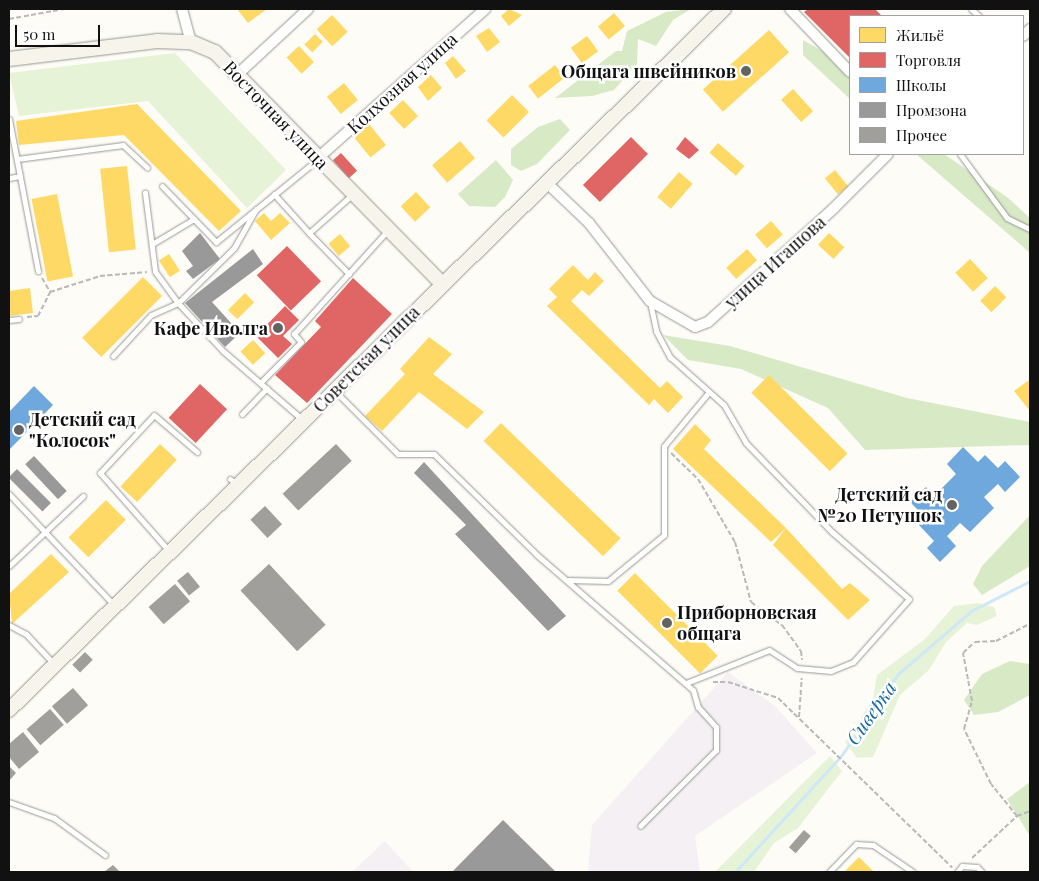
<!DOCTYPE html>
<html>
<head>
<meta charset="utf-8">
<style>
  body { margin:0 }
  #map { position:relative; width:1039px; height:881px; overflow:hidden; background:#fdfcf7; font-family:"Playfair Display",serif }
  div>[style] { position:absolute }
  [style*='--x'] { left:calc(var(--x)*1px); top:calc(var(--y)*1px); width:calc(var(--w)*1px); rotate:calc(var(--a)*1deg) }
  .industrial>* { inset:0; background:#f5f0f3 }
  .green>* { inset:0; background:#e7f3d7 }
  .forest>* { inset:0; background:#d8eac5 }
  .homes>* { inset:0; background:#ffd966; transform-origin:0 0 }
  .shops>* { inset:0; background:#e06666; transform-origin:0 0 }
  .schools>* { inset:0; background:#6fa8dc }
  .industry>* { inset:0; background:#999; transform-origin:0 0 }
  .stream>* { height:3px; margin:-1.5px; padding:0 1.5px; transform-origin:1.5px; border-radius:1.5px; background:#cde8f7 }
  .building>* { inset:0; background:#a19f9c; transform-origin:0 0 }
  .path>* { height:2px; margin-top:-1px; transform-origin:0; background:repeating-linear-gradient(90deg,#b9b9b8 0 5px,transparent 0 7.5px) }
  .roads { filter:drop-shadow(0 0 1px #979795) drop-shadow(0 0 1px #979795) }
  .lane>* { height:5px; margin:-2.5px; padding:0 2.5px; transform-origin:2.5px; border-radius:2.5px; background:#fffffe }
  .street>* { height:10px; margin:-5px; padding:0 5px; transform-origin:5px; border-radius:5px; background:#fffffe }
  .secondary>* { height:14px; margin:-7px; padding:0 7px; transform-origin:7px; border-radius:7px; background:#f6f4eb }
  .dots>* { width:14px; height:14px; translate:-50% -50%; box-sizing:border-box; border:2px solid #fff; border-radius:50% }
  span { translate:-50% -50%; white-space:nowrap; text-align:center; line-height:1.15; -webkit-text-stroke:5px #fff; paint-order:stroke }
  .poi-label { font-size:18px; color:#111; font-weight:700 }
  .right { translate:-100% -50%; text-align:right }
  .left { translate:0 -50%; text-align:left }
  .street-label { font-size:18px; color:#111 }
  .water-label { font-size:19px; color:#1768a6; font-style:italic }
  .frame { position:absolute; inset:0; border:10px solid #111; pointer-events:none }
  .legend { position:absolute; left:849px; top:15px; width:175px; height:140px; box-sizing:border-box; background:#fff; border:1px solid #a0a0a0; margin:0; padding:6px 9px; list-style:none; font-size:15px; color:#111 }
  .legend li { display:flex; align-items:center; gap:10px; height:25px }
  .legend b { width:25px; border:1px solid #a0a0a0 }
  .scale { position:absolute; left:15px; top:25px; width:85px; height:22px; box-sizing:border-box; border:2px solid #111; border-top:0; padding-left:6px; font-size:15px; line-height:18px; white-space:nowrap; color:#111; -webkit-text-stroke:4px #fff; paint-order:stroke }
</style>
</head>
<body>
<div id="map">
  <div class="industrial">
    <i style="clip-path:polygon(728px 672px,775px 706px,817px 753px,695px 836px,700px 872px,588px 872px,592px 825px)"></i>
    <i style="clip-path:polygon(385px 841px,413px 872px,352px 872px)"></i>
  </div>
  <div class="green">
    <i style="clip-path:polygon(175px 53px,286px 170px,247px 208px,148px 101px,19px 116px,9px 73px)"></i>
    <i style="clip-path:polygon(978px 603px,994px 607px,997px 616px,977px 625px,967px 623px,946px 642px,929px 670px,900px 695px,873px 757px,857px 758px,845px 742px,873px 699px,877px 675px,925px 639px,954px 606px)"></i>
    <i style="clip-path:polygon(830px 756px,842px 771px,798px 828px,774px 843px,754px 872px,715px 872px)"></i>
  </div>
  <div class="forest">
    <i style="clip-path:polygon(691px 9px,673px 20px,656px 46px,638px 39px,637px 64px,614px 90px,592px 96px,555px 98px,616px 51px,622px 51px,627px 31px,666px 12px)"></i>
    <i style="clip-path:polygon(803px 40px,850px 67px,850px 99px,803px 55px)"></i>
    <i style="clip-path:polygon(560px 119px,570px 130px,537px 164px,521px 171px,511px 165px,511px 149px,538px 127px)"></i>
    <i style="clip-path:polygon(916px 154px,944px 154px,1007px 197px,1030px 218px,1030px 253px)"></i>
    <i style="clip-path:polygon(496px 160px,513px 180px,505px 197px,495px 207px,469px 206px,458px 194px)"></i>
    <i style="clip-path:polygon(663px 335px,730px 346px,907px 398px,1030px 422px,1030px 445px,865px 450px,828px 408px,741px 369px,688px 360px)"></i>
    <i style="clip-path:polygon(1030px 515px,1030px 566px,982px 595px,973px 584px,982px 566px)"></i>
    <i style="clip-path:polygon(1010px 661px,1030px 664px,1030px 695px,998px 712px,974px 715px,964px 700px,982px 674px)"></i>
    <i style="clip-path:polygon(1030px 782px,1030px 836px,1007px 799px)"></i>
  </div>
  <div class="homes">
    <i style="clip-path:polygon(237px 9px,267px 9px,248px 23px)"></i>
    <i style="clip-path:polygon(509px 9px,522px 15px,509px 26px,501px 16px)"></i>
    <i style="left:614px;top:13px;width:17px;height:21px;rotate:50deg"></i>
    <i style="left:332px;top:15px;width:23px;height:21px;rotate:47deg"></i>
    <i style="clip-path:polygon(489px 28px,500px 42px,487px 52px,476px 36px)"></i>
    <i style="left:769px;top:30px;width:30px;height:89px;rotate:48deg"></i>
    <i style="left:315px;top:34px;width:11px;height:15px;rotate:45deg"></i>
    <i style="left:587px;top:36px;width:19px;height:20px;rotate:54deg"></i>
    <i style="left:299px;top:46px;width:22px;height:17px;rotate:47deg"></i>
    <i style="clip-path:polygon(453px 56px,466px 71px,456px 79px,445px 63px)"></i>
    <i style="left:555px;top:65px;width:16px;height:34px;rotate:52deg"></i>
    <i style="clip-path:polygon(431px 75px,442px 88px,428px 101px,418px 87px)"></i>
    <i style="left:344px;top:83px;width:22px;height:22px;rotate:51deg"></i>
    <i style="left:793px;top:89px;width:30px;height:16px;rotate:48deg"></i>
    <i style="left:512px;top:95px;width:24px;height:36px;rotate:45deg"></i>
    <i style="left:403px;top:100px;width:22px;height:19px;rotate:47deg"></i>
    <i style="clip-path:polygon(137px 104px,241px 211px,219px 231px,124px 135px,19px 145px,16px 121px)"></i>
    <i style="left:369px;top:124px;width:27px;height:20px;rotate:51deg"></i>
    <i style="left:460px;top:141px;width:23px;height:37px;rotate:49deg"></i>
    <i style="left:718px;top:143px;width:35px;height:13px;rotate:41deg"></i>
    <i style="left:127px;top:166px;width:84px;height:27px;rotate:84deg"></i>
    <i style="left:835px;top:170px;width:21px;height:13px;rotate:51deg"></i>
    <i style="left:679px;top:172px;width:18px;height:33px;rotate:41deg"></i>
    <i style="left:416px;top:192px;width:21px;height:21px;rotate:47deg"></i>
    <i style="left:57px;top:194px;width:84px;height:26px;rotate:79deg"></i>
    <i style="clip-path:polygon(264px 213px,271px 221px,280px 213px,290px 223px,271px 240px,255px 221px)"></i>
    <i style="left:771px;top:221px;width:18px;height:21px;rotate:49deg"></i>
    <i style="left:829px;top:233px;width:21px;height:16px;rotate:43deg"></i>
    <i style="left:340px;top:234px;width:16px;height:15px;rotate:50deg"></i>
    <i style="left:747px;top:249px;width:15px;height:28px;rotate:48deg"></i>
    <i style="left:169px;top:254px;width:20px;height:12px;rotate:57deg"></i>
    <i style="left:970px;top:259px;width:26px;height:20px;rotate:47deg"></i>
    <i style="clip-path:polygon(573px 265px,588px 280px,595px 272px,604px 281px,589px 296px,582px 290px,571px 301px,660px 388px,667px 381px,683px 397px,668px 413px,654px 399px,649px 405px,547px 306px,557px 297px,549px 289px)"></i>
    <i style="left:143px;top:277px;width:27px;height:86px;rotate:45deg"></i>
    <i style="left:995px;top:286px;width:16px;height:21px;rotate:45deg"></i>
    <i style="clip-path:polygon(30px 288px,33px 313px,9px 316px,9px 291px)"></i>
    <i style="left:245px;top:293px;width:13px;height:24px;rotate:45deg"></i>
    <i style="clip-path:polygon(429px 337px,452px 354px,433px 374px,484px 412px,467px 429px,419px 392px,382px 431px,365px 416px,405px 374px,400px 369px)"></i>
    <i style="left:253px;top:340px;width:18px;height:17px;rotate:47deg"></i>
    <i style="left:769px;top:375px;width:111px;height:25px;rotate:45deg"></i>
    <i style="clip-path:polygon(1029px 380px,1030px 381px,1030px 411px,1014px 391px)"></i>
    <i style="left:501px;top:423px;width:166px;height:25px;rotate:44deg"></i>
    <i style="clip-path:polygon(695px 424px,711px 440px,704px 449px,786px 528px,771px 542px,673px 449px)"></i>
    <i style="left:160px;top:444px;width:23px;height:58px;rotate:43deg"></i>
    <i style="left:106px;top:500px;width:28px;height:53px;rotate:45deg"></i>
    <i style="clip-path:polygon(786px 528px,842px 589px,850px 583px,870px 600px,848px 620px,773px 545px)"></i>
    <i style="clip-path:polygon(51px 554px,69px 572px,12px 624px,9px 594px)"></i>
    <i style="left:635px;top:573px;width:117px;height:25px;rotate:45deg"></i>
    <i style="clip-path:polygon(859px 857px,874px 872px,844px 872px)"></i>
  </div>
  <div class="shops">
    <i style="clip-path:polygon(808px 9px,875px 9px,882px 16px,850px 16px,850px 58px,804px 12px)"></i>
    <i style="left:631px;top:137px;width:24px;height:68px;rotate:45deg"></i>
    <i style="clip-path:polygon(685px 137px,699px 150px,689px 159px,676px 149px)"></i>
    <i style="left:341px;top:153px;width:24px;height:11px;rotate:48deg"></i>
    <i style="left:287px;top:246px;width:49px;height:42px;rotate:46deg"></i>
    <i style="clip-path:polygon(353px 278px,392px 314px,307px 403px,275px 375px,321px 327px,315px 321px)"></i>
    <i style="clip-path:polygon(285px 306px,299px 320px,283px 336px,292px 344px,278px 358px,256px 336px)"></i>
    <i style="left:200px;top:384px;width:37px;height:46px;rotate:43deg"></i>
  </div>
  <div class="schools">
    <i style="clip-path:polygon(34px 386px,53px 405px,9px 450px,9px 412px)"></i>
    <i style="clip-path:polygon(963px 447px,978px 462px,985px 455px,998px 468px,1005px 461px,1020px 477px,1005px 492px,998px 484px,984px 497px,994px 508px,970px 532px,960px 523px,947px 536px,956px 546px,940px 562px,927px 548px,934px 541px,919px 525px,926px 518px,910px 502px,926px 487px,934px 496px,956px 474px,947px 464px)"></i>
  </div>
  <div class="industry">
    <i style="clip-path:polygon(200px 233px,220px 259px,193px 279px,186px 271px,193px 266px,182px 251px)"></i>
    <i style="clip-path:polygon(253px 249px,263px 264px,212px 302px,240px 333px,225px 347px,185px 303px)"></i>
    <i style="left:34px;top:456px;width:48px;height:12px;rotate:47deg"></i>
    <i style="clip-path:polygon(424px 462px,566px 616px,548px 631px,455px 534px,466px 525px,414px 473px)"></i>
    <i style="left:17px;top:469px;width:48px;height:12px;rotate:45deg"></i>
    <i style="clip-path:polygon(503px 820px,556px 872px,452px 872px)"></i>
  </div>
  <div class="stream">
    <i style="--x:735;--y:872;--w:157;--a:-47.6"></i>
    <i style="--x:841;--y:756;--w:100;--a:-55.2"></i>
    <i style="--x:898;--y:674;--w:96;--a:-40.8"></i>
    <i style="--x:971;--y:611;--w:66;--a:-27"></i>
  </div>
  <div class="building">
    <i style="left:336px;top:444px;width:23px;height:73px;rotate:47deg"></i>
    <i style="left:265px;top:506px;width:25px;height:20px;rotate:47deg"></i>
    <i style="left:269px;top:564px;width:83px;height:39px;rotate:47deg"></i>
    <i style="left:188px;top:572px;width:19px;height:14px;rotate:51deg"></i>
    <i style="left:175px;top:584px;width:23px;height:35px;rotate:49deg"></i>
    <i style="left:85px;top:652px;width:11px;height:18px;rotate:45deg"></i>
    <i style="left:73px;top:688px;width:23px;height:28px;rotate:49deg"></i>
    <i style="left:50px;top:709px;width:21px;height:31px;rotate:49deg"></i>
    <i style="clip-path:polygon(23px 732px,39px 752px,19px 769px,9px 757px,9px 744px)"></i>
    <i style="clip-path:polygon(9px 766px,16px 773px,9px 781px)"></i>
    <i style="left:804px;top:830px;width:9px;height:23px;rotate:41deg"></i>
    <i style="clip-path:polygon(113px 865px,120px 872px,104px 872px)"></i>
  </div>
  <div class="path">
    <i style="--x:9;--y:19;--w:56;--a:-10.3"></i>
    <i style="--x:42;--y:278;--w:16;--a:60"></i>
    <i style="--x:50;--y:292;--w:52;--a:-17.7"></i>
    <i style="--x:100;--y:276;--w:47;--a:-4.9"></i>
    <i style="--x:27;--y:317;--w:11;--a:-5"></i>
    <i style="--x:38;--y:316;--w:27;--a:-63"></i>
    <i style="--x:671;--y:453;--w:37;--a:44"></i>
    <i style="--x:698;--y:479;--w:73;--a:59.6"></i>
    <i style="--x:735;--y:542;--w:62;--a:75.1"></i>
    <i style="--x:751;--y:602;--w:39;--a:37"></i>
    <i style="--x:782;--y:625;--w:32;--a:54"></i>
    <i style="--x:801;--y:651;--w:9;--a:84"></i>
    <i style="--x:713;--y:682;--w:15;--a:0"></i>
    <i style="--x:728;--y:682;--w:52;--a:17.7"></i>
    <i style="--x:778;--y:698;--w:243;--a:44.2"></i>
    <i style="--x:799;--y:717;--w:39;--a:-86"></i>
    <i style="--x:1017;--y:816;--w:41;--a:-129.1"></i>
    <i style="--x:991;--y:784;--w:61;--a:-116.1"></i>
    <i style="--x:964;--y:729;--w:29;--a:-74"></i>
    <i style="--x:972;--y:701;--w:49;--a:-100.6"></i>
    <i style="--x:963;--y:653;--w:16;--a:-43"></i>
    <i style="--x:975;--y:642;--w:21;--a:-3"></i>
    <i style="--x:996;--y:641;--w:38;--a:-27"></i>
    <i style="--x:972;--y:858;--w:62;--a:-43"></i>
    <i style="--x:1017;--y:816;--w:14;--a:-21"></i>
  </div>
  <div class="roads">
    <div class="lane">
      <i style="--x:971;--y:9;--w:11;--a:41"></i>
      <i style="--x:9;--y:119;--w:155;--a:79.2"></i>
      <i style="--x:960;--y:154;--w:79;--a:53.7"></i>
      <i style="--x:1007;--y:218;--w:25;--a:26"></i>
      <i style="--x:17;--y:159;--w:107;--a:-7.5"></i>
      <i style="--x:123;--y:145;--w:33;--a:43"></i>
      <i style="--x:9;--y:178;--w:11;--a:-10"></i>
      <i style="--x:162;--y:186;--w:78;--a:46"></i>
      <i style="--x:216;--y:242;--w:132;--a:-39.1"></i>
      <i style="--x:274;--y:194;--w:52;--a:48.1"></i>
      <i style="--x:256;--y:209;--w:45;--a:119.4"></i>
      <i style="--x:234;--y:248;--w:78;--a:135.5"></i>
      <i style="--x:178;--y:303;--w:66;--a:46.8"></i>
      <i style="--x:223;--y:351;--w:106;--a:40.8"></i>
      <i style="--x:152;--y:244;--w:49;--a:-30.8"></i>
      <i style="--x:349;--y:274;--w:57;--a:-134.3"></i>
      <i style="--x:309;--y:233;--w:59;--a:-41.6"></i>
      <i style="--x:650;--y:302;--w:30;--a:78"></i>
      <i style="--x:656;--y:331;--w:30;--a:62"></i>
      <i style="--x:670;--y:357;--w:72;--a:41.6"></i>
      <i style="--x:724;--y:405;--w:44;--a:59.9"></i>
      <i style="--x:746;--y:443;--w:124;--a:46"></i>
      <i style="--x:832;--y:532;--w:102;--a:41"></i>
      <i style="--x:909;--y:599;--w:84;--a:131.6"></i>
      <i style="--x:853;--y:662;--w:24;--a:158"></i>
      <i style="--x:831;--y:671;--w:34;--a:-175"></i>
      <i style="--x:797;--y:668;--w:33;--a:-147"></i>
      <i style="--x:769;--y:650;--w:89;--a:158.3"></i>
      <i style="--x:9;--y:320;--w:10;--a:-6"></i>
      <i style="--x:113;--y:356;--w:56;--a:-47.2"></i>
      <i style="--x:151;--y:315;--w:30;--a:-24"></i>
      <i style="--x:178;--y:303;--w:39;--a:-126"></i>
      <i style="--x:155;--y:271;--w:79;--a:-97.3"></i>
      <i style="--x:260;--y:383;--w:58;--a:-45"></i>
      <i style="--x:301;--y:342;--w:11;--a:-131"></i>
      <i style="--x:294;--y:334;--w:140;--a:-47.9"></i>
      <i style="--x:335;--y:391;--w:89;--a:45"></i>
      <i style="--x:398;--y:454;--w:36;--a:0"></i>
      <i style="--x:434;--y:454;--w:144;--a:44.4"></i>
      <i style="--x:537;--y:555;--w:206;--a:40.9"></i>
      <i style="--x:693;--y:690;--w:18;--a:74"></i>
      <i style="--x:698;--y:707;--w:27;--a:48"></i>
      <i style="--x:716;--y:727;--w:23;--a:90"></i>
      <i style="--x:716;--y:750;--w:107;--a:135"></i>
      <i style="--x:242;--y:414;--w:36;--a:-46"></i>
      <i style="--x:230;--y:479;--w:9;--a:32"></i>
      <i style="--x:9;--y:494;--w:154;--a:46.6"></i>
      <i style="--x:170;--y:552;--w:106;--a:-131.5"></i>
      <i style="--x:100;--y:473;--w:79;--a:-47"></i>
      <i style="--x:154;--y:415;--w:57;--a:40.7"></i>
      <i style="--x:9;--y:566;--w:102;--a:-43.4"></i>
      <i style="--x:568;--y:580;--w:40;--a:1.4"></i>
      <i style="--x:608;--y:581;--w:72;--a:-39.4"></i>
      <i style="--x:664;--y:535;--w:89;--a:-90"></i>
      <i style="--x:664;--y:446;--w:70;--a:-50.2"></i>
      <i style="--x:9;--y:625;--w:19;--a:28"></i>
      <i style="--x:26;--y:634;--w:42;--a:46.9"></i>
      <i style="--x:9;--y:802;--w:48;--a:19.6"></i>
      <i style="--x:54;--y:818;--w:63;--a:36"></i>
      <i style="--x:829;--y:872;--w:39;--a:-46"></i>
      <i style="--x:856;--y:844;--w:17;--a:3"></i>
      <i style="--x:873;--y:845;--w:48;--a:34"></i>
      <i style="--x:957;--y:872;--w:8;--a:-50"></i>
      <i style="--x:962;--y:866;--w:15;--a:4"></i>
      <i style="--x:977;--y:867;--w:7;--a:45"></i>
    </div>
    <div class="street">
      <i style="--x:182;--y:9;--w:34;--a:75"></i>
      <i style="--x:790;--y:9;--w:87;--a:46.4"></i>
      <i style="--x:1023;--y:36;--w:10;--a:-45"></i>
      <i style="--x:239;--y:73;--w:94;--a:-42.8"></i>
      <i style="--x:318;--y:158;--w:224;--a:-41.7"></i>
      <i style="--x:547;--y:183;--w:58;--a:43.6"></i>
      <i style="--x:589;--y:223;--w:99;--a:52"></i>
      <i style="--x:650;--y:301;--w:52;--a:30"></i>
      <i style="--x:695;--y:327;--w:14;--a:-21"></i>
      <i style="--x:708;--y:322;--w:170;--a:-42.1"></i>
      <i style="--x:834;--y:208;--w:76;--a:-45"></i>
    </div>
    <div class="secondary">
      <i style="--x:9;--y:59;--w:149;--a:-6.9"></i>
      <i style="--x:157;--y:41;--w:34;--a:2"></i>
      <i style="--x:191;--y:42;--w:26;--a:23"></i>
      <i style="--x:215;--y:52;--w:325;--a:45.6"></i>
      <i style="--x:9;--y:710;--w:1001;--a:-44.43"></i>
    </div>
  </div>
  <div class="dots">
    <i style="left:746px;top:71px;background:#646362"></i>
    <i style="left:278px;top:328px;background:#646362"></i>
    <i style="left:19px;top:430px;background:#646362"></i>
    <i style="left:952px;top:505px;background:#646362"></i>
    <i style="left:667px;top:623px;background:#646362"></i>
  </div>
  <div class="poi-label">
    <span class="right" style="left:736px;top:71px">Общага швейников</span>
    <span class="right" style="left:268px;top:328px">Кафе Иволга</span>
    <span class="left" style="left:29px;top:430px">Детский сад<br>"Колосок"</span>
    <span class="right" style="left:942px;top:505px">Детский сад<br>№20 Петушок</span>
    <span class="left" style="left:677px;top:623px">Приборновская<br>общага</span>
  </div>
  <div class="street-label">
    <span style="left:402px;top:83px;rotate:-42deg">Колхозная улица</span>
    <span style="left:276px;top:115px;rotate:46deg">Восточная улица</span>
    <span style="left:775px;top:262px;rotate:-42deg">улица Игашова</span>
    <span style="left:366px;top:359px;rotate:-45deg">Советская улица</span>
  </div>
  <div class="water-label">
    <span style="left:871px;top:713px;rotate:-55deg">Сиверка</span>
  </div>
  <div class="frame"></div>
  <ul class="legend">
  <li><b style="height:14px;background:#ffd966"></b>Жильё</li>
  <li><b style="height:14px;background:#e06666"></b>Торговля</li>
  <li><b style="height:14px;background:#6fa8dc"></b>Школы</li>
  <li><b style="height:14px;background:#999"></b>Промзона</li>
  <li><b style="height:14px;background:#a19f9c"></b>Прочее</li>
  </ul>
  <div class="scale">50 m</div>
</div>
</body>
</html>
